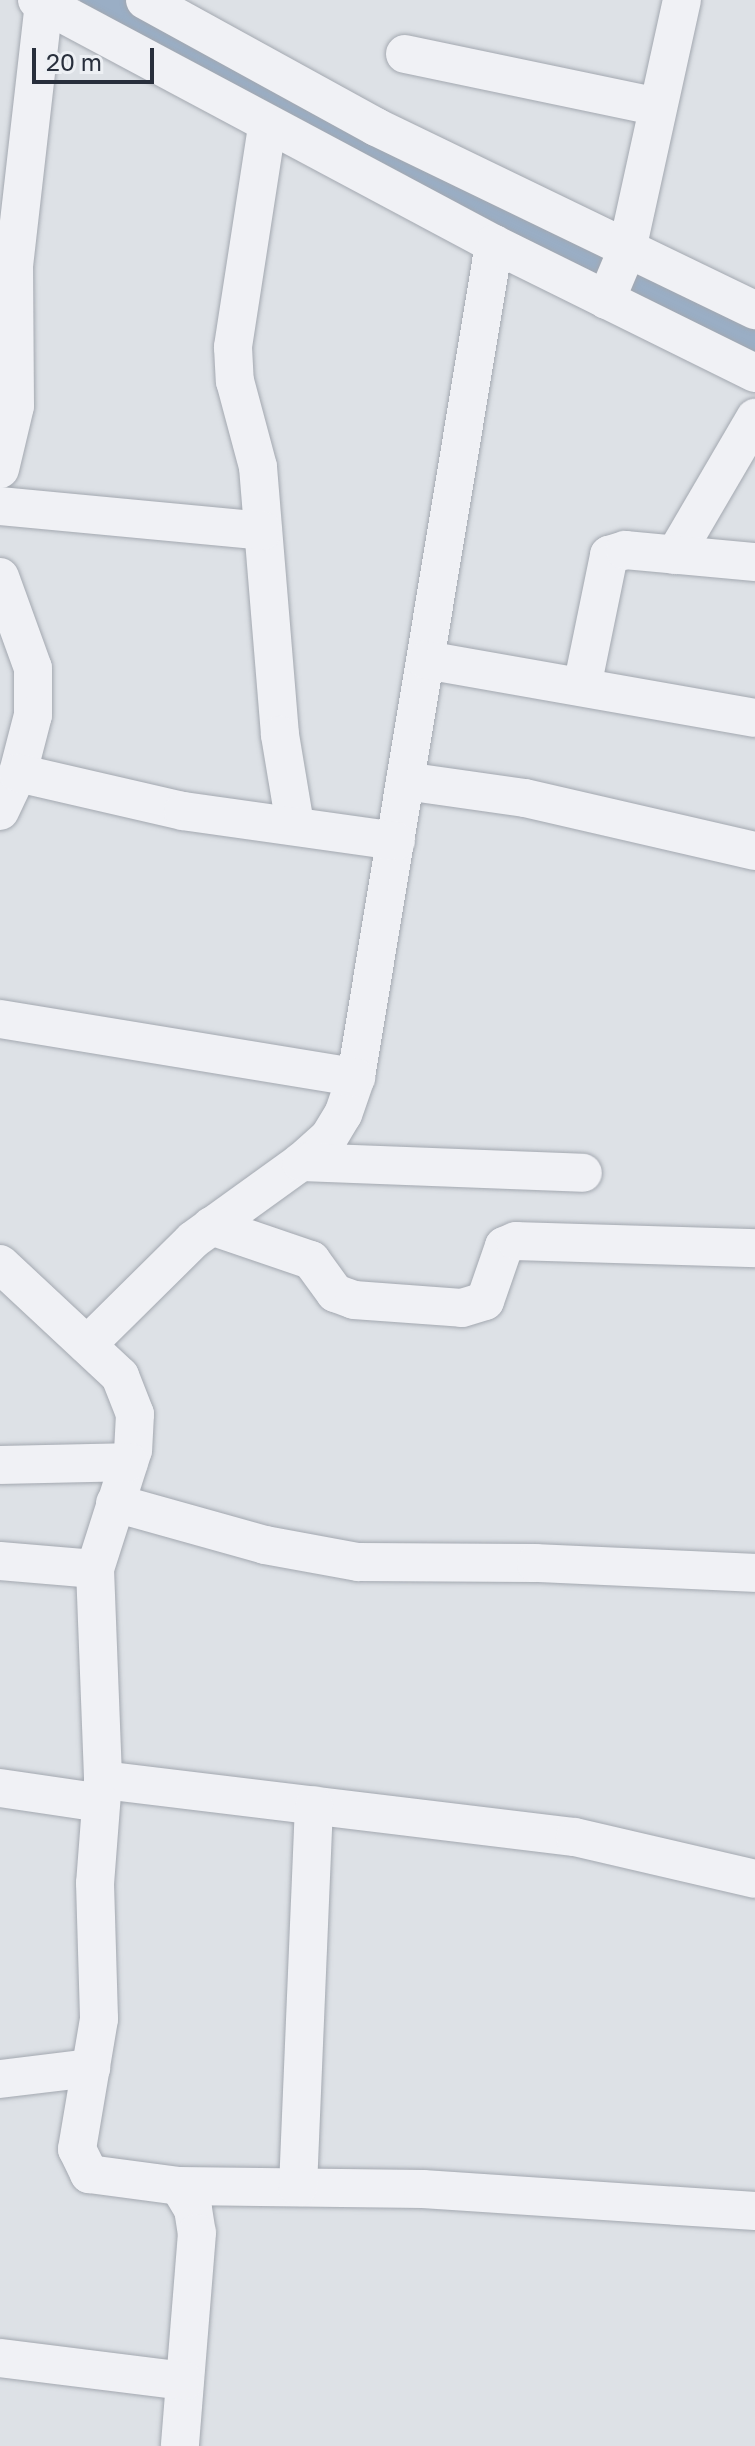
<!DOCTYPE html>
<html>
<head>
<meta charset="utf-8">
<style>
  body { margin:0 }
  #map { position:relative; width:755px; height:2446px; overflow:hidden; background:#dde1e6; font-family:"Golos Text",sans-serif }
  div>[style] { position:absolute }
  [style*='--x'] { left:calc(var(--x)*1px); top:calc(var(--y)*1px); width:calc(var(--w)*1px); rotate:calc(var(--a)*1deg) }
  .canal>* { height:42px; margin:-21px; padding:0 21px; transform-origin:21px; border-radius:21px; background:#9aaec5 }
  .roads { filter:drop-shadow(0 0 2px #a3a8b0) drop-shadow(0 0 2px #a3a8b0) }
  .street>* { height:38px; margin:-19px; padding:0 19px; transform-origin:19px; border-radius:19px; background:#f0f1f5 }
  span { translate:-50% -50%; white-space:nowrap; text-align:center; line-height:1.15; -webkit-text-stroke:6px #edf0f4; paint-order:stroke }
  .scale { position:absolute; left:32px; top:48px; width:122px; height:36px; box-sizing:border-box; border:4px solid #282f3c; border-top:0; padding-left:10px; font-size:24px; line-height:28px; white-space:nowrap; color:#282f3c; -webkit-text-stroke:6px #edf0f4; paint-order:stroke }
</style>
</head>
<body>
<div id="map">
  <div class="canal">
    <i style="--x:101;--y:0;--w:521;--a:28.68"></i>
    <i style="--x:558;--y:250;--w:219;--a:26"></i>
  </div>
  <div class="roads">
    <div class="street">
      <i style="--x:37;--y:0;--w:518;--a:28.1"></i>
      <i style="--x:494;--y:244;--w:844;--a:99.41"></i>
      <i style="--x:356;--y:1077;--w:39;--a:109"></i>
      <i style="--x:343;--y:1114;--w:27;--a:121"></i>
      <i style="--x:329;--y:1137;--w:38;--a:138"></i>
      <i style="--x:301;--y:1162;--w:133;--a:144.2"></i>
      <i style="--x:193;--y:1240;--w:149;--a:135.3"></i>
      <i style="--x:145;--y:0;--w:264;--a:28.8"></i>
      <i style="--x:376;--y:127;--w:421;--a:25.8"></i>
      <i style="--x:405;--y:54;--w:258;--a:11.8"></i>
      <i style="--x:267;--y:127;--w:223;--a:98.8"></i>
      <i style="--x:233;--y:347;--w:34;--a:87"></i>
      <i style="--x:235;--y:381;--w:89;--a:75"></i>
      <i style="--x:258;--y:467;--w:269;--a:85.3"></i>
      <i style="--x:280;--y:735;--w:91;--a:80.5"></i>
      <i style="--x:494;--y:244;--w:291;--a:26.3"></i>
      <i style="--x:606;--y:300;--w:54;--a:-67.2"></i>
      <i style="--x:627;--y:250;--w:256;--a:-77.6"></i>
      <i style="--x:0;--y:469;--w:65;--a:-76.6"></i>
      <i style="--x:15;--y:406;--w:140;--a:-90.4"></i>
      <i style="--x:14;--y:266;--w:264;--a:-83.5"></i>
      <i style="--x:0;--y:506;--w:264;--a:5.4"></i>
      <i style="--x:675;--y:555;--w:159;--a:-59.7"></i>
      <i style="--x:0;--y:577;--w:97;--a:70.1"></i>
      <i style="--x:33;--y:668;--w:47;--a:90"></i>
      <i style="--x:33;--y:715;--w:60;--a:104.5"></i>
      <i style="--x:18;--y:773;--w:42;--a:115.3"></i>
      <i style="--x:426;--y:660;--w:334;--a:10"></i>
      <i style="--x:582;--y:687;--w:135;--a:-78.4"></i>
      <i style="--x:609;--y:555;--w:17;--a:-17"></i>
      <i style="--x:625;--y:550;--w:131;--a:5.3"></i>
      <i style="--x:18;--y:773;--w:169;--a:13"></i>
      <i style="--x:183;--y:811;--w:215;--a:8"></i>
      <i style="--x:405;--y:781;--w:121;--a:8.1"></i>
      <i style="--x:525;--y:798;--w:236;--a:13"></i>
      <i style="--x:0;--y:1019;--w:361;--a:9.3"></i>
      <i style="--x:301;--y:1162;--w:282;--a:2.2"></i>
      <i style="--x:211;--y:1226;--w:106;--a:18.8"></i>
      <i style="--x:311;--y:1260;--w:41;--a:54"></i>
      <i style="--x:335;--y:1293;--w:20;--a:20"></i>
      <i style="--x:354;--y:1300;--w:108;--a:4.2"></i>
      <i style="--x:462;--y:1308;--w:24;--a:-17"></i>
      <i style="--x:485;--y:1301;--w:58;--a:-70.9"></i>
      <i style="--x:504;--y:1246;--w:13;--a:-23"></i>
      <i style="--x:516;--y:1241;--w:239;--a:1.7"></i>
      <i style="--x:0;--y:1264;--w:164;--a:43"></i>
      <i style="--x:120;--y:1376;--w:41;--a:68.5"></i>
      <i style="--x:135;--y:1414;--w:36;--a:93"></i>
      <i style="--x:133;--y:1450;--w:125;--a:107.7"></i>
      <i style="--x:95;--y:1569;--w:211;--a:87.8"></i>
      <i style="--x:103;--y:1780;--w:103;--a:94.4"></i>
      <i style="--x:95;--y:1883;--w:136;--a:88.3"></i>
      <i style="--x:99;--y:2019;--w:132;--a:99.6"></i>
      <i style="--x:77;--y:2149;--w:28;--a:64"></i>
      <i style="--x:89;--y:2174;--w:91;--a:7.6"></i>
      <i style="--x:179;--y:2186;--w:27;--a:59"></i>
      <i style="--x:193;--y:2209;--w:24;--a:81"></i>
      <i style="--x:197;--y:2233;--w:214;--a:94.6"></i>
      <i style="--x:0;--y:1465;--w:129;--a:-1.3"></i>
      <i style="--x:115;--y:1503;--w:156;--a:15.6"></i>
      <i style="--x:265;--y:1545;--w:95;--a:10.4"></i>
      <i style="--x:358;--y:1562;--w:178;--a:0.3"></i>
      <i style="--x:536;--y:1563;--w:219;--a:2.6"></i>
      <i style="--x:0;--y:1561;--w:95;--a:4.8"></i>
      <i style="--x:103;--y:1780;--w:475;--a:6.9"></i>
      <i style="--x:575;--y:1837;--w:185;--a:13.1"></i>
      <i style="--x:0;--y:1788;--w:102;--a:8.4"></i>
      <i style="--x:0;--y:2079;--w:92;--a:-6.9"></i>
      <i style="--x:179;--y:2186;--w:244;--a:0.7"></i>
      <i style="--x:423;--y:2189;--w:333;--a:3.8"></i>
      <i style="--x:298;--y:2187;--w:382;--a:-87.6"></i>
      <i style="--x:0;--y:2358;--w:186;--a:7.1"></i>
    </div>
  </div>
  <div class="scale">20 m</div>
</div>
</body>
</html>
